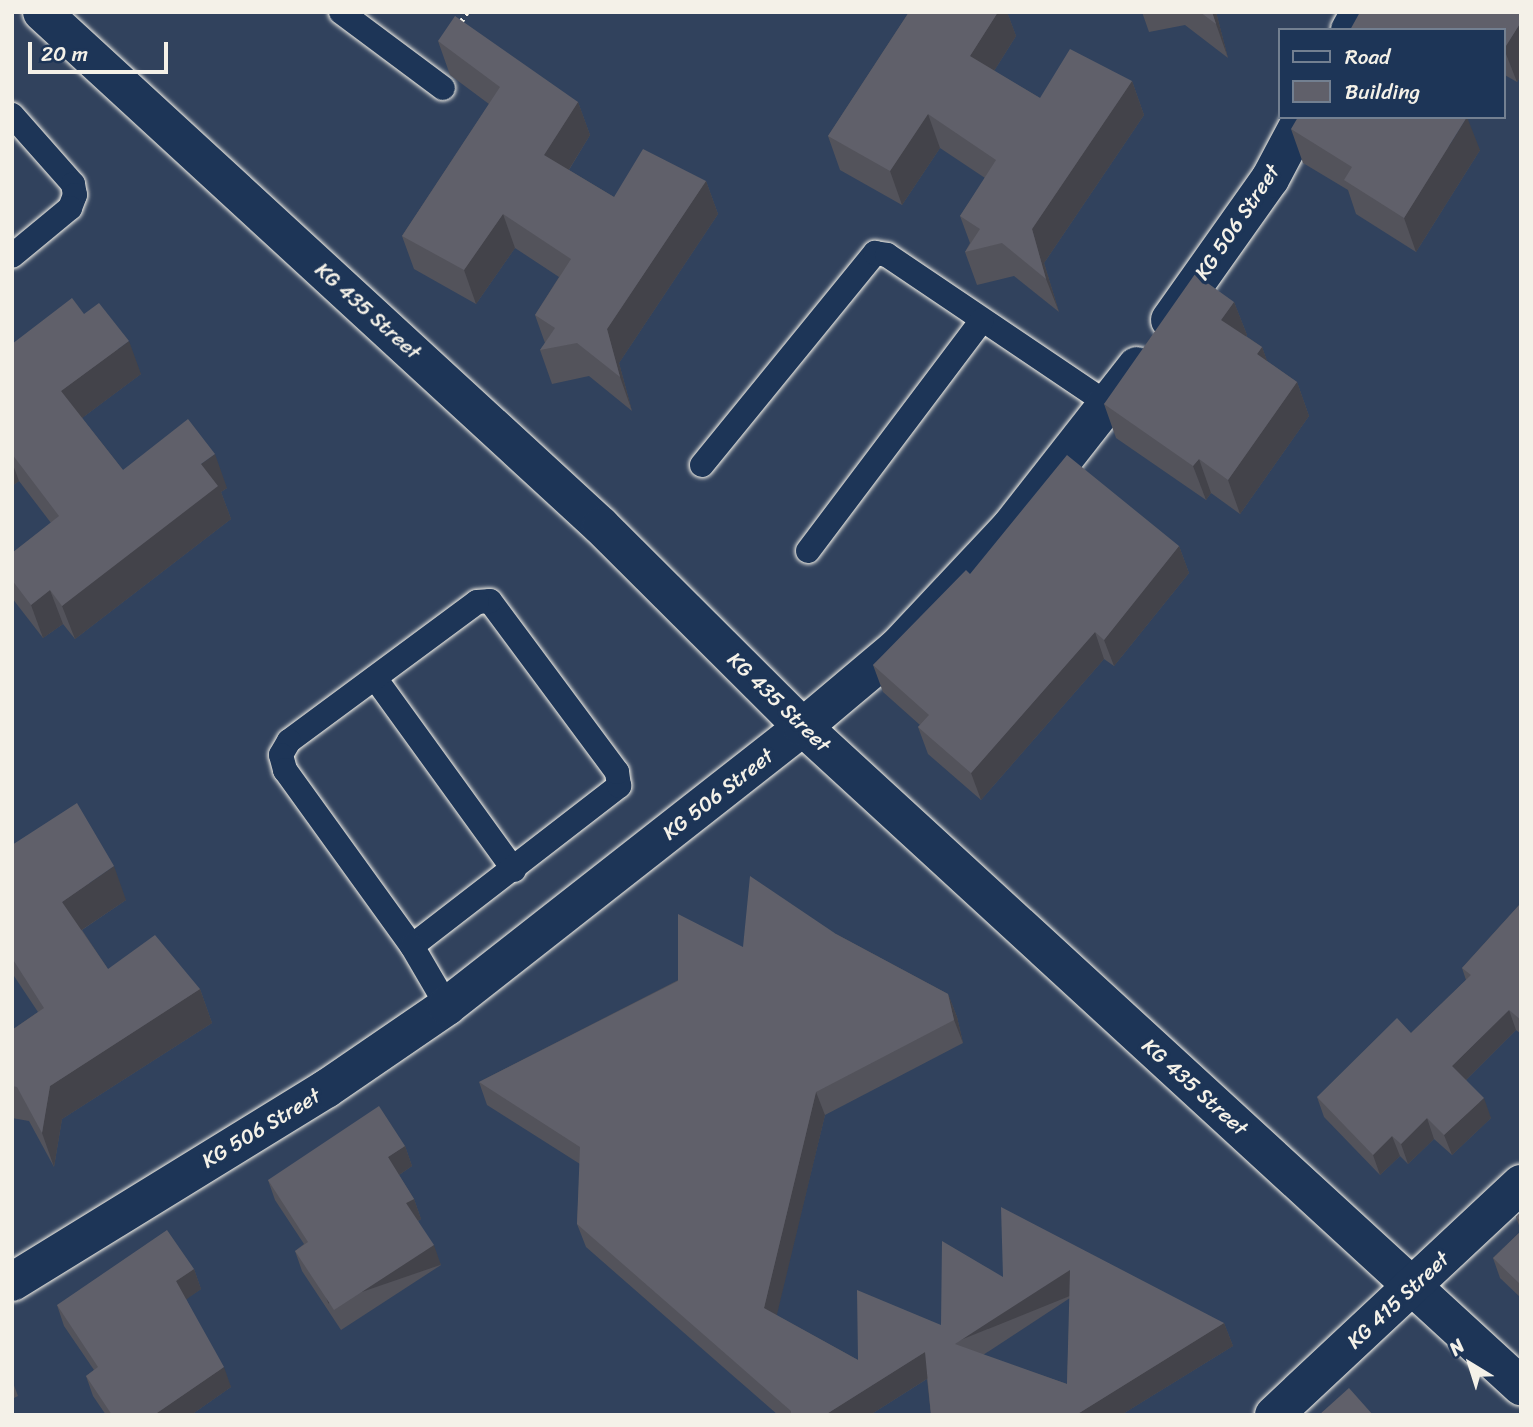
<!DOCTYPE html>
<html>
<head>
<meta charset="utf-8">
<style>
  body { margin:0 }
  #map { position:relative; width:1533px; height:1427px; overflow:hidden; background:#31425d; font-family:Sriracha,sans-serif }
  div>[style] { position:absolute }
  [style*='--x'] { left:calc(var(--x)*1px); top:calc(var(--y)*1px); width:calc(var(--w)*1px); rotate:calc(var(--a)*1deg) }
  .path>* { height:4.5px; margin-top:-2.25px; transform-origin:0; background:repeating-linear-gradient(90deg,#f4f1e8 0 5px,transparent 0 10px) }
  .roads { filter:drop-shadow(0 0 2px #f4f1e8) drop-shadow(0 0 2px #f4f1e8) }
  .lane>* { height:24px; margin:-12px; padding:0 12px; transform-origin:12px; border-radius:12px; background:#1d3557 }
  .street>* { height:38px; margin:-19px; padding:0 19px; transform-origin:19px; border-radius:19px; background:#1d3557 }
  .wall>* { inset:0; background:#53535b }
  .shaded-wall>* { inset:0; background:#43434a; transform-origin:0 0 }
  .building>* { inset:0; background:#60606a }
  span { translate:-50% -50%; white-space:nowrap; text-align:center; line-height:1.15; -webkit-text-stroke:7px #1d3557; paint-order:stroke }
  .street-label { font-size:21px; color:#f4f1e8 }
  .frame { position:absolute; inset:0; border:14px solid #f4f1e8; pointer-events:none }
  .legend { position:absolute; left:1278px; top:28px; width:228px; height:91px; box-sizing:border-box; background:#1d3557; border:2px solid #738091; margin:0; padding:9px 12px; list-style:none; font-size:21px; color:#f4f1e8 }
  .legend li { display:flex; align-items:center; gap:14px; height:35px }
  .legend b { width:35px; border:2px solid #738091 }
  .north { position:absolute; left:1435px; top:1329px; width:70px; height:70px; -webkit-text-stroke:5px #1d3557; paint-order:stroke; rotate:322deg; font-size:19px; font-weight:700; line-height:28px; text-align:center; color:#f4f1e8 }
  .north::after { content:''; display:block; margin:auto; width:24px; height:32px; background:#f4f1e8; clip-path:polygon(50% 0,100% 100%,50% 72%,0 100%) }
  .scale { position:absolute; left:28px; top:42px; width:140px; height:32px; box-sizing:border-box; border:4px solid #f4f1e8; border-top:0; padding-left:9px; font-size:21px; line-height:24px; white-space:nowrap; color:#f4f1e8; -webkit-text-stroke:5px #1d3557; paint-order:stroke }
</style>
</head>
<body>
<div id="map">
  <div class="path">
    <i style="--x:460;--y:23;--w:13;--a:-58"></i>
  </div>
  <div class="roads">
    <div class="lane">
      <i style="--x:341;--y:12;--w:127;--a:36.7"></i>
      <i style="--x:12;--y:115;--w:92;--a:48.5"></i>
      <i style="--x:73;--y:184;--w:11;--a:80"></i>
      <i style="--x:75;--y:195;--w:14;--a:111"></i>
      <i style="--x:70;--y:208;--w:75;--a:140.4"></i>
      <i style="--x:702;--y:465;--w:274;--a:-50.8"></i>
      <i style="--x:875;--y:253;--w:12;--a:9"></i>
      <i style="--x:887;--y:255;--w:268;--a:34"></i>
      <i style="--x:808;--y:551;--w:289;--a:-53"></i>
      <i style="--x:375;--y:678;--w:237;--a:54.1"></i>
      <i style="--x:412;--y:946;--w:262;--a:-37.7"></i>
      <i style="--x:619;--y:786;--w:14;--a:-98"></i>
      <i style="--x:617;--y:772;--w:213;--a:-126.6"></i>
      <i style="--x:490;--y:601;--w:13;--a:176"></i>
      <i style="--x:477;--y:602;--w:234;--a:143.5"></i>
      <i style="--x:289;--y:741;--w:16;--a:120"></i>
      <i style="--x:281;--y:755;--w:16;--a:75"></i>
      <i style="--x:285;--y:770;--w:217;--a:54.2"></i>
      <i style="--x:412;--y:946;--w:69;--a:59.7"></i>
    </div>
    <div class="street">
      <i style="--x:42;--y:12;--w:759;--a:42.6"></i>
      <i style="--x:601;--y:526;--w:285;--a:44.9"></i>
      <i style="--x:803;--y:727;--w:975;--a:42.55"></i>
      <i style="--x:1350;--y:30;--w:21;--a:-61"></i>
      <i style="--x:1170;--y:320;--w:173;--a:-54.7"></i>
      <i style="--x:1270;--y:179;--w:70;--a:-62"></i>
      <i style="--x:12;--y:1282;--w:369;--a:-31.6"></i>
      <i style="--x:326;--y:1089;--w:147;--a:-34.4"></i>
      <i style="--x:447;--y:1006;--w:452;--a:-38.1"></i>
      <i style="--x:803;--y:727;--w:124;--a:-40.1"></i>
      <i style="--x:898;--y:647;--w:162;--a:-46.8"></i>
      <i style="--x:1009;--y:529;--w:207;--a:-51.9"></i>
      <i style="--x:1274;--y:1415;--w:338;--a:-43.1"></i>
    </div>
  </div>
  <div class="wall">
    <i style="clip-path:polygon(909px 12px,1007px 12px,1016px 36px,994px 71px,1040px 98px,1132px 81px,1144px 115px,1044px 263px,1059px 312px,1014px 276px,977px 285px,965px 252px,970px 243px,960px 216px,985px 178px,940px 148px,902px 205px,840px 170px,828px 136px)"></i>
    <i style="clip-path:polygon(1142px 12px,1216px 12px,1228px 58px,1185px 25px,1149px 32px)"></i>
    <i style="clip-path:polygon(1521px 12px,1521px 75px,1517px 82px,1503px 74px,1503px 30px)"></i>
    <i style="clip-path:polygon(438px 41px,578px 102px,590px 135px,569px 170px,614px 197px,706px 181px,718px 214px,619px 363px,632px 411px,589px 376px,552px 384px,540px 350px,545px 343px,535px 315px,559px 277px,515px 248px,476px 304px,414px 269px,402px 236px,489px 104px,450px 75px)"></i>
    <i style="clip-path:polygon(1291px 129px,1480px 150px,1416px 252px,1356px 214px,1348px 190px,1303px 163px)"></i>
    <i style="clip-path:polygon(1234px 302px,1247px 335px,1246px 336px,1262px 347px,1267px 361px,1297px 382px,1309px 416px,1240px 514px,1211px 493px,1206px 500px,1116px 438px,1104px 404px)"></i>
    <i style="clip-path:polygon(84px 314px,141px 374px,82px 418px,123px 470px,227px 488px,221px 492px,231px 519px,75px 639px,63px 624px,43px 638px,12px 598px,12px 553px,51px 523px,19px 481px,12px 486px,12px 344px)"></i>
    <i style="clip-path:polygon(1179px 546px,1189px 573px,1114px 666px,1104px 659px,981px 800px,928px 754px,918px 727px,920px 725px,883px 692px,873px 665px,970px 574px)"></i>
    <i style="clip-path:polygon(12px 845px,126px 900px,82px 930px,108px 969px,200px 989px,212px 1023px,62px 1119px,54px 1167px,29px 1121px,12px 1118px,12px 1030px,38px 1012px,12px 973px)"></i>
    <i style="clip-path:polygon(1521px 903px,1521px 1034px,1516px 1030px,1466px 1080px,1491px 1118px,1452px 1155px,1434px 1139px,1408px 1164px,1400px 1156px,1380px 1175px,1324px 1117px,1317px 1097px,1411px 1033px,1466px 980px,1462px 968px)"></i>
    <i style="clip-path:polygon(evenodd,836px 934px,948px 994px,957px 1017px,963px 1043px,825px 1115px,776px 1315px,858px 1360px,941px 1325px,1003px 1277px,1224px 1323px,1233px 1346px,1121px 1415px,931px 1415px,927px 1379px,870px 1415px,778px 1415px,586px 1247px,577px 1224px,580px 1164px,487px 1105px,479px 1082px,743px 947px,836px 934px,1070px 1298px,1067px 1384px,983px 1355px,1070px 1298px)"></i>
    <i style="clip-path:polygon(405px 1146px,412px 1166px,399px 1175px,414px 1199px,421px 1219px,418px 1221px,441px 1265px,341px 1330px,302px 1271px,295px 1251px,304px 1244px,275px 1200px,268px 1180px)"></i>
    <i style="clip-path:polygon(1521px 1212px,1521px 1231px,1516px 1217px)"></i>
    <i style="clip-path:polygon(1521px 1231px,1521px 1298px,1500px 1278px,1493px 1258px)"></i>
    <i style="clip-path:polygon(194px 1269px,201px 1289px,186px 1299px,231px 1387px,191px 1415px,106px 1415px,93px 1396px,86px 1376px,94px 1370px,64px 1326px,57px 1305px)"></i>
    <i style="clip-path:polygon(12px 1380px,18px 1396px,12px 1399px)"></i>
  </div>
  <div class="shaded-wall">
    <i style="clip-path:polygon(998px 12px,1007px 12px,1016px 36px,982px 90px,970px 56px)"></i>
    <i style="clip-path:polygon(1212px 12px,1216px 12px,1228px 58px,1216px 24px)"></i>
    <i style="clip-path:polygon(1521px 22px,1521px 75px,1517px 82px,1504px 49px)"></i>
    <i style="clip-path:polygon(1132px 81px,1144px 115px,1044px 263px,1059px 312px,1046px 279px,1032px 229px)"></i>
    <i style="clip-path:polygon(578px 102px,590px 135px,557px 189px,544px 155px)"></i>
    <i style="clip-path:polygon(928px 114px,940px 148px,902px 205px,890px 171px)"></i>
    <i style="clip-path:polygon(1467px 117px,1480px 150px,1416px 252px,1404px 218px)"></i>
    <i style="clip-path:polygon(706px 181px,718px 214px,619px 363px,632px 411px,620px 377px,607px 329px)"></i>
    <i style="clip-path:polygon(503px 214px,515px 248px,476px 304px,464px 270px)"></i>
    <i style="clip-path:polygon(1234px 302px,1247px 335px,1234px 354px,1221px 320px)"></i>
    <i style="clip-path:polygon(129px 341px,141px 374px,74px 424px,61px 391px)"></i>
    <i style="clip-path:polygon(1262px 347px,1274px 380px,1257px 354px)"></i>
    <i style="clip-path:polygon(1297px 382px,1309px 416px,1240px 514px,1228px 480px)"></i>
    <i style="clip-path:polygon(215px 454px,227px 488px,221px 492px,231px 519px,75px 639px,62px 606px,201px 464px)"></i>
    <i style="clip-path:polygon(1199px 459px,1211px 493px,1206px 500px,1193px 466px)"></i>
    <i style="clip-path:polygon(12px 462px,19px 481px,12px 486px)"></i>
    <i style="clip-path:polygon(1179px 546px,1189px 573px,1114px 666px,1104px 640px)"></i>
    <i style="clip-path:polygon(50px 590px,63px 624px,43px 638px,31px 605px)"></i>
    <i style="clip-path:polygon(1095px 632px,1104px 659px,981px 800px,971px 773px)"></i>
    <i style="clip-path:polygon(114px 866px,126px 900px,74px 935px,62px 902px)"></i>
    <i style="clip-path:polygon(200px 989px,212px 1023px,62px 1119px,54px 1167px,42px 1133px,50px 1086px)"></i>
    <i style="clip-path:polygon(948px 994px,957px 1017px,963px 1043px,954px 1020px)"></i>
    <i style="clip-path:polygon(1509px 1010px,1516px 1030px,1460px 1086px,1452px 1066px)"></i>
    <i style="clip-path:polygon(816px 1092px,825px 1115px,773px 1331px,764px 1308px)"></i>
    <i style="clip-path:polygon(1484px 1098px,1491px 1118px,1452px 1155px,1444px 1135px)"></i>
    <i style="clip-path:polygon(1427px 1118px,1434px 1139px,1408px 1164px,1401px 1144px)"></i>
    <i style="clip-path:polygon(1392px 1136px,1400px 1156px,1380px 1175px,1373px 1155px)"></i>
    <i style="clip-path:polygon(405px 1146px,412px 1166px,396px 1177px,388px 1157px)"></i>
    <i style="clip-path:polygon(414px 1199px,421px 1219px,414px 1223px,406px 1203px)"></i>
    <i style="left:434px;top:1245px;width:21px;height:119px;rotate:71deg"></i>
    <i style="clip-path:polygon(194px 1269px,201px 1289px,184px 1301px,176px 1281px)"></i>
    <i style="left:1070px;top:1270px;width:24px;height:137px;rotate:68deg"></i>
    <i style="clip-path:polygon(1224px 1323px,1233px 1346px,1121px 1415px,1076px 1415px)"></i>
    <i style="clip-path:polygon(925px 1352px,933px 1375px,870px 1415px,825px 1415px)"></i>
    <i style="clip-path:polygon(224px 1367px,231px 1387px,191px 1415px,154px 1415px)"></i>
  </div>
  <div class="building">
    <i style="clip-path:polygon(909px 12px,998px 12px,970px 56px,1040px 98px,1070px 49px,1132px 81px,1032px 229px,1046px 279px,1002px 243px,965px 252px,980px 229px,960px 216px,996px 160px,928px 114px,890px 171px,828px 136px)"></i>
    <i style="clip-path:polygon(1200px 12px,1212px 12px,1216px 24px)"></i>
    <i style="clip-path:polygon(1360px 12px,1521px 12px,1521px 22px,1504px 49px,1503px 48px,1503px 30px,1350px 30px)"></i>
    <i style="clip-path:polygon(455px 16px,578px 102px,544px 155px,614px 197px,643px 149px,706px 181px,607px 329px,620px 377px,577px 343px,540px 350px,555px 328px,535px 315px,571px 259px,503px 214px,464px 270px,402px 236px,500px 87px,438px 41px)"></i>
    <i style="clip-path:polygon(1298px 117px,1467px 117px,1404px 218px,1344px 180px,1352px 167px,1291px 129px)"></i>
    <i style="clip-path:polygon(1195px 274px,1234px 302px,1221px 320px,1262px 347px,1257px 354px,1297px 382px,1228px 480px,1199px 459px,1193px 466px,1104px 404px)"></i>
    <i style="clip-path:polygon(72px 298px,84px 314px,99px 303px,129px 341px,61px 391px,123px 470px,188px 419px,215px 454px,201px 464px,218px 486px,62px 606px,50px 590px,31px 605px,12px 580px,12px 553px,59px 516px,12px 454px,12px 344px)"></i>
    <i style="clip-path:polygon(1067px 455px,1179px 546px,1104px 640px,1095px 632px,971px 773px,918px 727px,929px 715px,873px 665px,966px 570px,970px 574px)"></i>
    <i style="clip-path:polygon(77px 803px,114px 866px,62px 902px,108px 969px,155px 935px,200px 989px,50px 1086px,42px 1133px,17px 1087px,12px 1086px,12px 1030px,44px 1008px,12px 958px,12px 845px)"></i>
    <i style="clip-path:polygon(evenodd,750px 876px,836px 934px,948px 994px,954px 1020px,816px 1092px,764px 1308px,858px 1360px,857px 1290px,941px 1325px,942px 1241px,1003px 1277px,1001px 1207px,1224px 1323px,1076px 1415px,931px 1415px,925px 1352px,825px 1415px,791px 1415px,791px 1411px,577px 1224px,580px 1147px,479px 1082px,678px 981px,678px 914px,743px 947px,750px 876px,1070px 1270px,1067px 1384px,955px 1344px,1003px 1313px,1070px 1270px)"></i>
    <i style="clip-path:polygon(1521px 903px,1521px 1020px,1509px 1010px,1452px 1066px,1484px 1098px,1444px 1135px,1427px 1118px,1401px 1144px,1392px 1136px,1373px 1155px,1317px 1097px,1397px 1018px,1411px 1033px,1471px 975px,1462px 968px)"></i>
    <i style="clip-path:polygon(379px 1106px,405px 1146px,388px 1157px,414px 1199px,406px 1203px,434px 1245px,334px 1310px,295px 1251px,308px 1242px,268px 1180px)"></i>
    <i style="clip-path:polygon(1521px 1212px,1521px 1221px,1516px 1217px)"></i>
    <i style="clip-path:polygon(167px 1230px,194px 1269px,176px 1281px,224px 1367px,154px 1415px,112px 1415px,86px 1376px,98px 1367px,57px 1305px)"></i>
    <i style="clip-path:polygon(1521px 1231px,1521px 1285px,1493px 1258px)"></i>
    <i style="clip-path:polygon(1349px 1388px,1373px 1415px,1319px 1415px)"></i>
  </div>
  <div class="street-label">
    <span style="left:1237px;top:222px;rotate:-56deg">KG 506 Street</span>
    <span style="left:368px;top:311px;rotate:42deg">KG 435 Street</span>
    <span style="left:779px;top:702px;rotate:44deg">KG 435 Street</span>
    <span style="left:718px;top:794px;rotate:-38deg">KG 506 Street</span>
    <span style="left:1195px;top:1087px;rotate:42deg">KG 435 Street</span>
    <span style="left:261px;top:1128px;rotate:-31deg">KG 506 Street</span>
    <span style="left:1398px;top:1300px;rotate:-43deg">KG 415 Street</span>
  </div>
  <div class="frame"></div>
  <ul class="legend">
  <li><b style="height:9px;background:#1d3557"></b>Road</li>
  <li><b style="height:19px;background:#60606a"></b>Building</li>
  </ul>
  <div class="north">N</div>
  <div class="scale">20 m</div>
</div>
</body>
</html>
